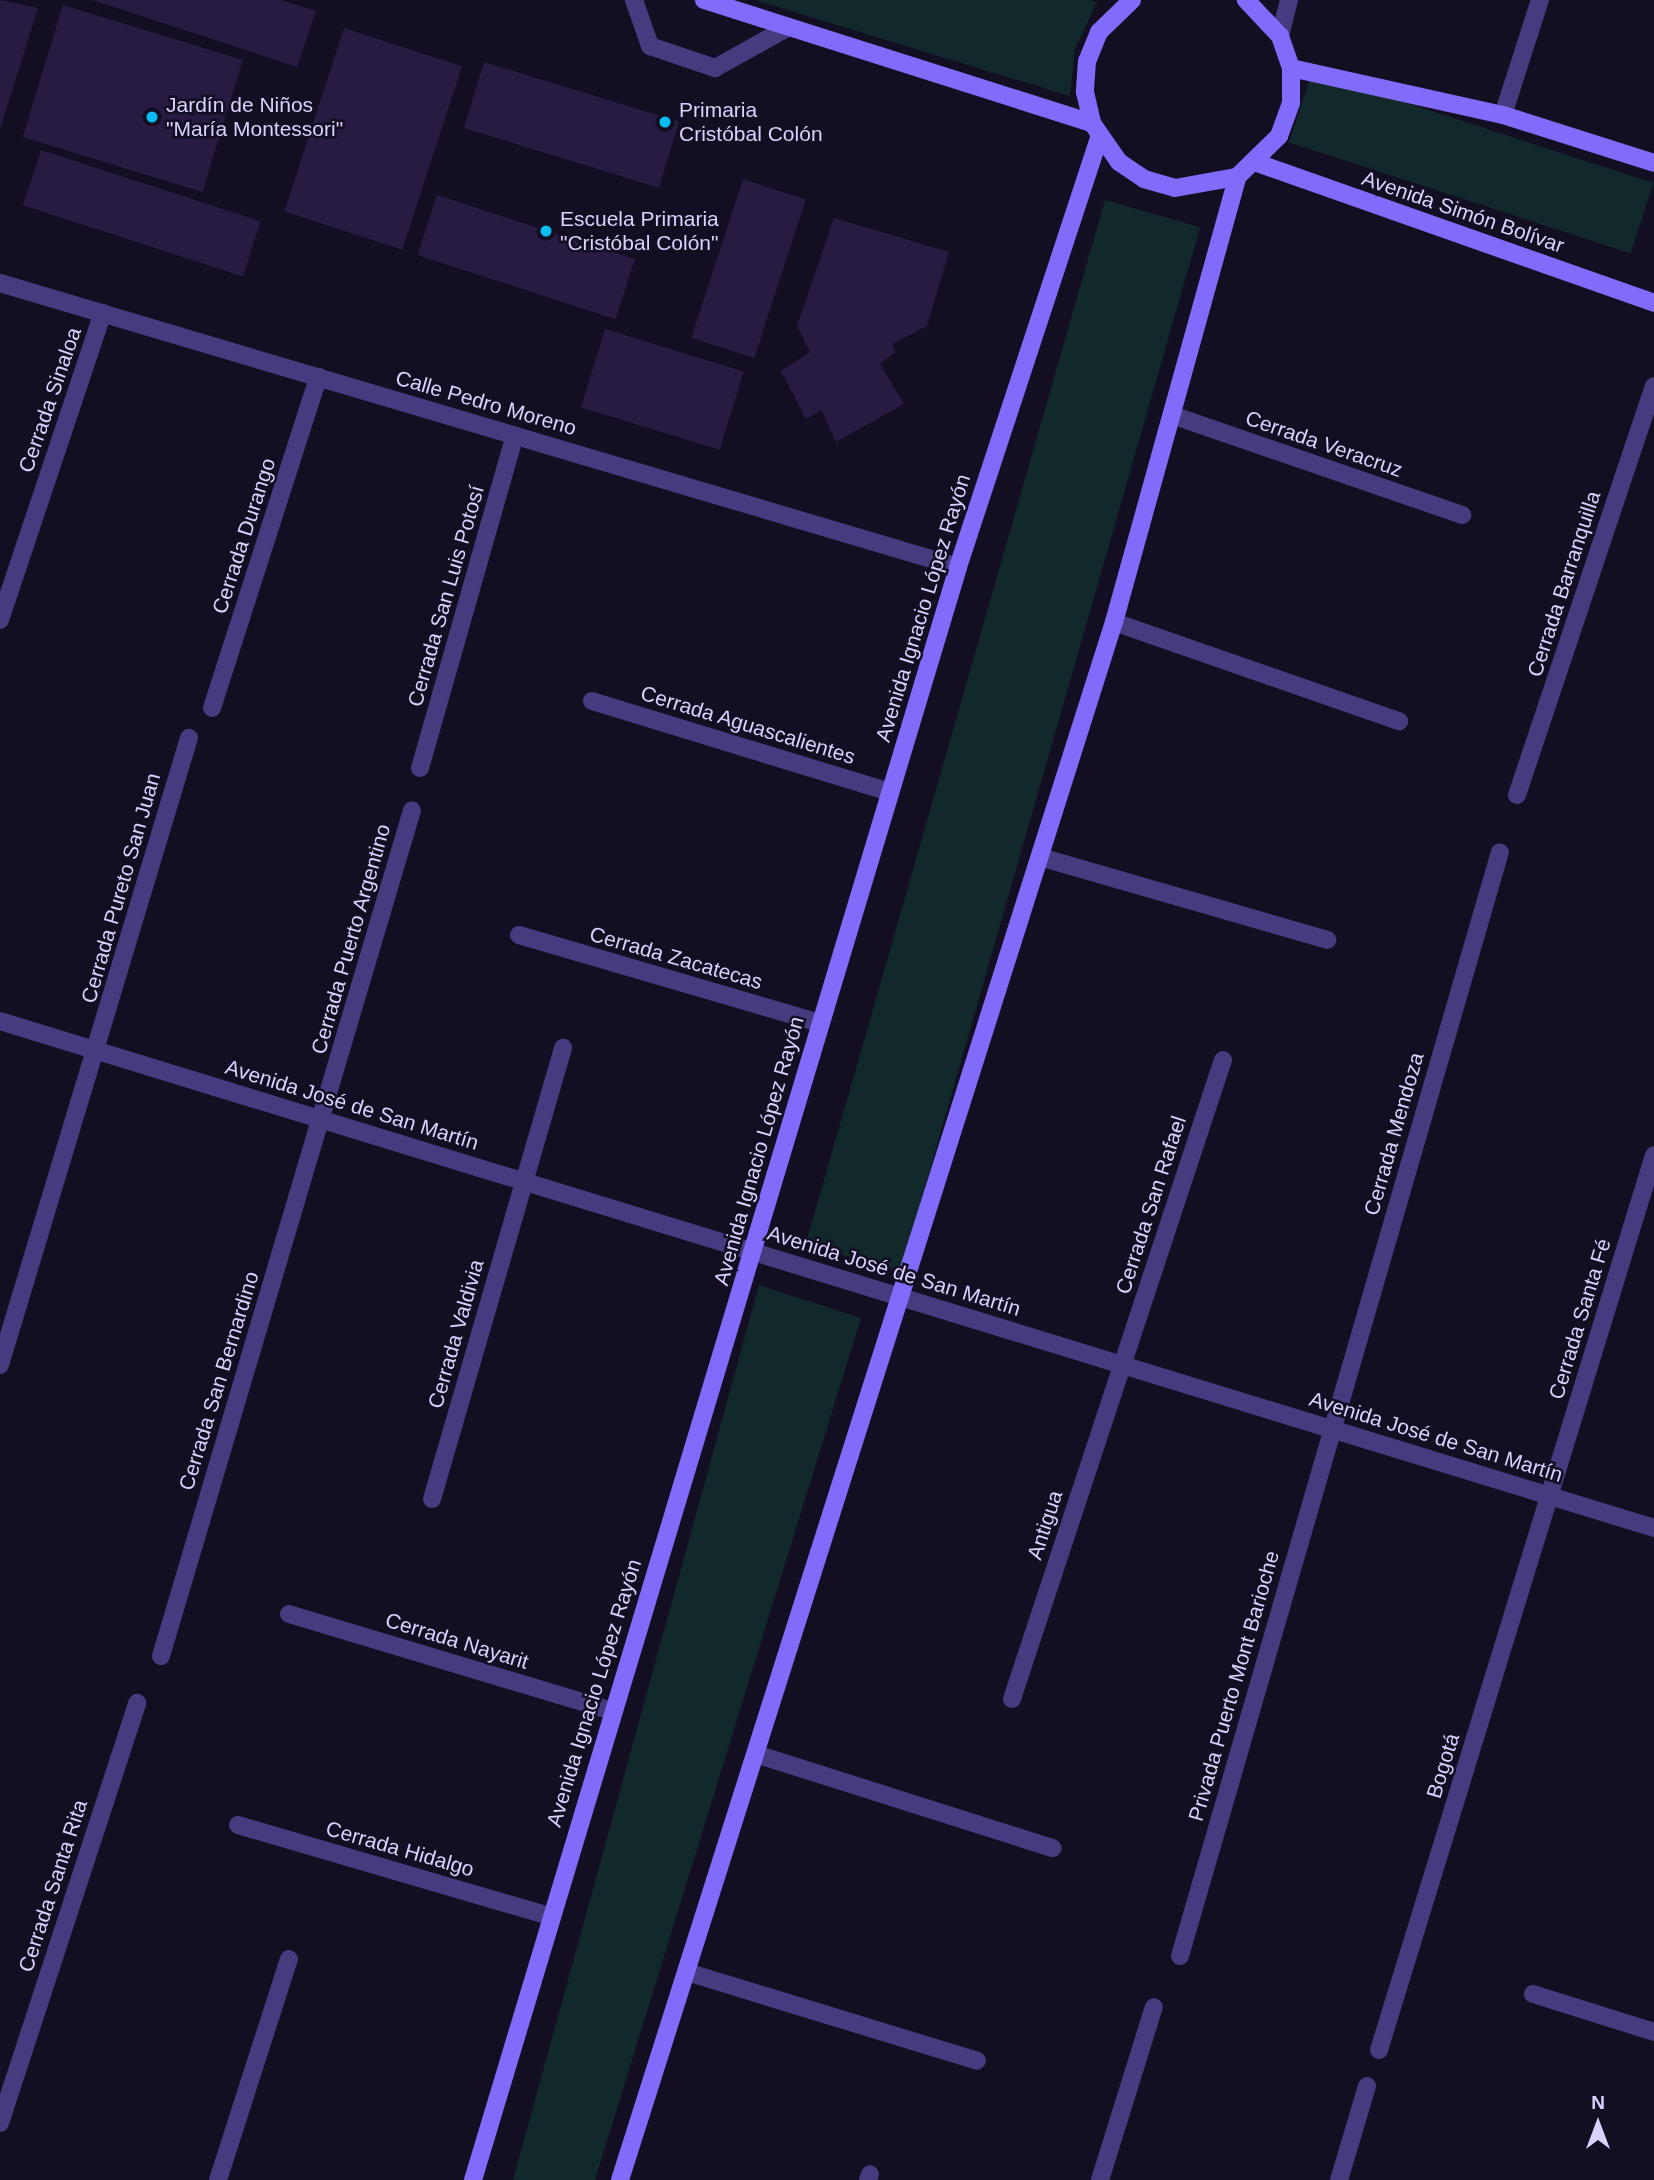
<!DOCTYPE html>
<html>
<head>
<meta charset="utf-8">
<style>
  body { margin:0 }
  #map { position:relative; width:1654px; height:2180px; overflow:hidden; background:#140e22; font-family:Helvetica,sans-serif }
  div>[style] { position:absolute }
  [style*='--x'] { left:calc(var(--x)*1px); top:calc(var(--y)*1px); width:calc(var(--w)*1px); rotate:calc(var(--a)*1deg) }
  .green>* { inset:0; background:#11292b; transform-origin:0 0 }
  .building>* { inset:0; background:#281b42; transform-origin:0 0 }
  .lane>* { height:18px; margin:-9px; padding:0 9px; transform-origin:9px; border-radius:9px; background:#463b7f }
  .street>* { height:18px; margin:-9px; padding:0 9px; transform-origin:9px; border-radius:9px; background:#463b7f }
  .secondary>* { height:18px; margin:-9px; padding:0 9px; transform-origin:9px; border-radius:9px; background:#816bfa }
  .dots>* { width:19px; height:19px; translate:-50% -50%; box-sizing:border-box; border:4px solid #140e22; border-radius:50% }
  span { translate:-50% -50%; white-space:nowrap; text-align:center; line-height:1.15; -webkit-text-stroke:5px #140e22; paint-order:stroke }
  .poi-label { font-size:21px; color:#dbd0fe }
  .left { translate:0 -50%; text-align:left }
  .street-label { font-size:21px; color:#dbd0fe }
  .north { position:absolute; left:1563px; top:2089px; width:70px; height:70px; -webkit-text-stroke:5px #140e22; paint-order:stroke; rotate:0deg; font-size:19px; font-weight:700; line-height:28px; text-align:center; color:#dbd0fe }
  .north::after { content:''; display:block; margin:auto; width:24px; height:32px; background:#dbd0fe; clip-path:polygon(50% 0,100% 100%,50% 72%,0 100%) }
</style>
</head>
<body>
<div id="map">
  <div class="green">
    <i style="clip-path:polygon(755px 0,1089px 0,1097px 2px,1075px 49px,1070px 96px)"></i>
    <i style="left:1312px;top:72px;width:359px;height:74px;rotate:18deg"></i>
    <i style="left:1105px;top:200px;width:99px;height:1086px;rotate:16deg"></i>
    <i style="clip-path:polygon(759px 1285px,861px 1318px,595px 2180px,513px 2180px)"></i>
  </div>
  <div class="building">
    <i style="clip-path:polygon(0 0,38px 8px,1px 126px,0 125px)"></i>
    <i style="clip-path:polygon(93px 0,281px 0,316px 11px,297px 67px)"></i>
    <i style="left:63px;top:5px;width:188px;height:138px;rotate:17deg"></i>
    <i style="left:344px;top:28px;width:124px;height:193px;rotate:18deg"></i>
    <i style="left:484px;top:62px;width:204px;height:69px;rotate:17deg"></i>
    <i style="left:41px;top:150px;width:231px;height:58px;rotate:18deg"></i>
    <i style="left:743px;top:179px;width:66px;height:167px;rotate:18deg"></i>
    <i style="left:437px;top:195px;width:208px;height:63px;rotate:18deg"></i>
    <i style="clip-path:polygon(834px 218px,949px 252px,927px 326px,892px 344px,895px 352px,880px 364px,904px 404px,836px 442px,821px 410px,806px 419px,781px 371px,810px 352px,797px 326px)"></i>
    <i style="left:605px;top:329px;width:145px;height:82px;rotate:17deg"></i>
  </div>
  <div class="lane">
    <i style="--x:634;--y:0;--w:49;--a:70.8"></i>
    <i style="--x:650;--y:46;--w:69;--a:18.7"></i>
    <i style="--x:715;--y:68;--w:82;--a:-29.1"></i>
  </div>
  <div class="street">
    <i style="--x:1280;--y:36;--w:37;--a:-76"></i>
    <i style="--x:1503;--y:115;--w:121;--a:-72.2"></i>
    <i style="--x:0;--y:283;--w:999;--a:16.51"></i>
    <i style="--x:1172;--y:415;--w:307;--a:19"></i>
    <i style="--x:0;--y:620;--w:324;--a:-71.5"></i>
    <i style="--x:1114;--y:622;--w:302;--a:19.2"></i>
    <i style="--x:592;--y:701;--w:312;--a:17"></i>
    <i style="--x:212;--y:708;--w:348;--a:-72.2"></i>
    <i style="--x:420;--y:768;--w:346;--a:-74.1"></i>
    <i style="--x:1517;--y:795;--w:431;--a:-71.5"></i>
    <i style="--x:1040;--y:857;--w:299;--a:16.1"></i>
    <i style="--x:519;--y:935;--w:314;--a:16.3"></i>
    <i style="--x:0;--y:1021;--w:1730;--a:17.04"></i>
    <i style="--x:0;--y:1365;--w:655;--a:-73.23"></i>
    <i style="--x:432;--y:1499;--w:470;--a:-73.8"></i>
    <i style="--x:289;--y:1614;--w:337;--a:16.7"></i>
    <i style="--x:161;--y:1656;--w:882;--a:-73.47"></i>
    <i style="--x:1012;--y:1699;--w:673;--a:-71.73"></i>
    <i style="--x:759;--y:1755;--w:308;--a:17.6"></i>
    <i style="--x:238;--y:1825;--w:324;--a:16.3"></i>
    <i style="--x:1180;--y:1956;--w:1149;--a:-73.84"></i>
    <i style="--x:690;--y:1973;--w:300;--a:17"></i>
    <i style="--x:1533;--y:1994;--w:127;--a:17.4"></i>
    <i style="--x:1379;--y:2050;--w:936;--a:-72.92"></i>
    <i style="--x:0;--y:2123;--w:442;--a:-71.9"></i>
    <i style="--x:218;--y:2180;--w:232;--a:-72.2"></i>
    <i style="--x:868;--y:2180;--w:6;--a:-72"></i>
    <i style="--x:1100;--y:2180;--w:181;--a:-72.7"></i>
    <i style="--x:1339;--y:2180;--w:98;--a:-73.4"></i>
  </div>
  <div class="secondary">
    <i style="--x:704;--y:0;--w:407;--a:17.6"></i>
    <i style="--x:1132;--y:0;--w:46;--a:135.9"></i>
    <i style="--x:1099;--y:32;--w:31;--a:112"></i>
    <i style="--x:1087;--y:61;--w:31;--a:94"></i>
    <i style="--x:1085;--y:92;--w:32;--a:77"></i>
    <i style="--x:1092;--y:123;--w:47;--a:55.3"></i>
    <i style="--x:1119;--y:162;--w:30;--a:34"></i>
    <i style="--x:1144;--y:179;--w:32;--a:16"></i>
    <i style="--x:1175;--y:188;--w:63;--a:-10.1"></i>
    <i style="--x:1237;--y:177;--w:59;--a:-44.3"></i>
    <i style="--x:1279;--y:136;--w:35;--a:-70"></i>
    <i style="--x:1291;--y:103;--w:35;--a:-90"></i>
    <i style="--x:1291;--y:68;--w:34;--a:-109"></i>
    <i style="--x:1280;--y:36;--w:50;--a:-133.4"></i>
    <i style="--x:1291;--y:68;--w:217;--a:12.5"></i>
    <i style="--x:1503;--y:115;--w:158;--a:17.6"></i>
    <i style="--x:1257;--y:163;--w:421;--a:19.4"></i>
    <i style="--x:473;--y:2180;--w:1684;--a:-73.26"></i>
    <i style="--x:958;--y:567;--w:452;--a:-71.8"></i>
    <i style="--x:620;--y:2180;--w:1634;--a:-72.41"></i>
    <i style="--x:1114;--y:622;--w:462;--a:-74.5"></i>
  </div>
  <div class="dots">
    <i style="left:152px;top:117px;background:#08bdf2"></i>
    <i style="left:665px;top:122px;background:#08bdf2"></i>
    <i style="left:546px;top:231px;background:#08bdf2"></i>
  </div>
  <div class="poi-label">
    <span class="left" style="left:166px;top:117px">Jardín de Niños<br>"María Montessori"</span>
    <span class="left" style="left:679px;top:122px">Primaria<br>Cristóbal Colón</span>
    <span class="left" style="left:560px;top:231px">Escuela Primaria<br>"Cristóbal Colón"</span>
  </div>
  <div class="street-label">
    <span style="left:1463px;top:212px;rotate:19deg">Avenida Simón Bolívar</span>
    <span style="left:50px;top:400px;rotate:-71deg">Cerrada Sinaloa</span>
    <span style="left:486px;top:403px;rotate:16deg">Calle Pedro Moreno</span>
    <span style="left:1324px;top:444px;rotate:19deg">Cerrada Veracruz</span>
    <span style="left:244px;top:536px;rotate:-72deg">Cerrada Durango</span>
    <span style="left:1564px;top:584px;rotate:-72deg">Cerrada Barranquilla</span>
    <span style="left:446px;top:596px;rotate:-74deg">Cerrada San Luis Potosí</span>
    <span style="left:923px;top:608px;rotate:-73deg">Avenida Ignacio López Rayón</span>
    <span style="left:748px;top:725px;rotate:17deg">Cerrada Aguascalientes</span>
    <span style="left:121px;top:888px;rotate:-74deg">Cerrada Pureto San Juan</span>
    <span style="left:351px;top:939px;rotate:-74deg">Cerrada Puerto Argentino</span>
    <span style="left:676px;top:958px;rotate:16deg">Cerrada Zacatecas</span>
    <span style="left:352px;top:1105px;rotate:17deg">Avenida José de San Martín</span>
    <span style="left:1394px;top:1134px;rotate:-74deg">Cerrada Mendoza</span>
    <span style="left:759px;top:1151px;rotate:-74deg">Avenida Ignacio López Rayón</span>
    <span style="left:1151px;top:1205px;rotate:-72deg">Cerrada San Rafael</span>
    <span style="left:894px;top:1271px;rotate:17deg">Avenida José de San Martín</span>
    <span style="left:1580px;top:1319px;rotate:-73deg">Cerrada Santa Fé</span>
    <span style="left:456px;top:1334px;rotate:-74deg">Cerrada Valdivia</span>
    <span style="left:219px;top:1381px;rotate:-73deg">Cerrada San Bernardino</span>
    <span style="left:1436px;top:1437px;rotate:17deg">Avenida José de San Martín</span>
    <span style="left:1045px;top:1525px;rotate:-72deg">Antigua</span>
    <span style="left:457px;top:1641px;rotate:17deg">Cerrada Nayarit</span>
    <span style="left:1234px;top:1686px;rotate:-74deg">Privada Puerto Mont Barioche</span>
    <span style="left:594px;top:1693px;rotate:-73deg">Avenida Ignacio López Rayón</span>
    <span style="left:1443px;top:1766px;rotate:-73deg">Bogotá</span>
    <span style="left:400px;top:1849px;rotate:16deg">Cerrada Hidalgo</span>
    <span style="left:53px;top:1886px;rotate:-72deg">Cerrada Santa Rita</span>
  </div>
  <div class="north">N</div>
</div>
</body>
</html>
